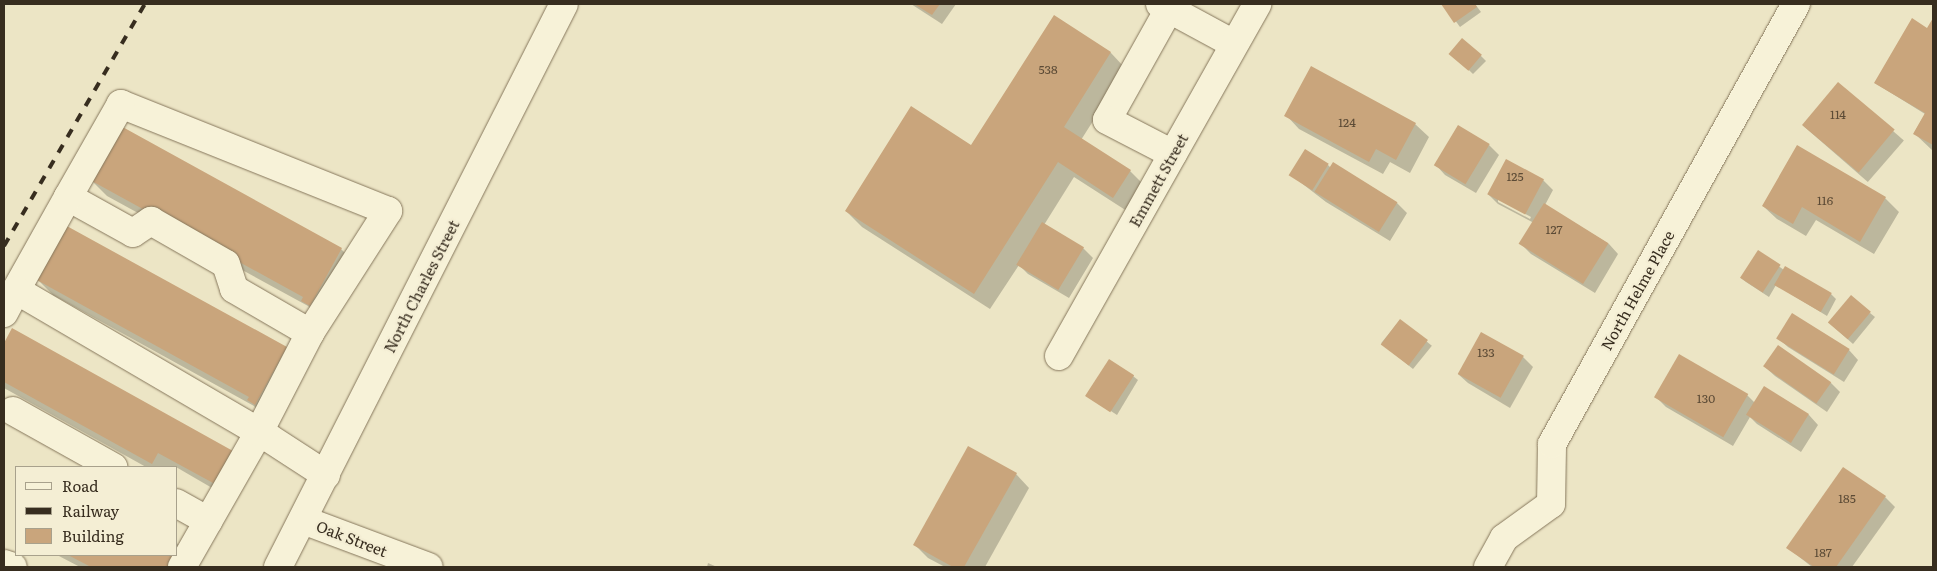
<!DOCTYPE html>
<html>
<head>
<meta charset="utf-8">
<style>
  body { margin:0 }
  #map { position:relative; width:1937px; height:571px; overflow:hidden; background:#ece5c5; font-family:Literata,serif }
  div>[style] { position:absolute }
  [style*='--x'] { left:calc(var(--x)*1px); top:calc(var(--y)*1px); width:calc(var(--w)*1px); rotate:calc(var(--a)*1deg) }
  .shadow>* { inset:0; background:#0003; transform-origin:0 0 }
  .building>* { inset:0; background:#c9a57c; transform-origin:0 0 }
  .roads { filter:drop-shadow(0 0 1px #86775c) drop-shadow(0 0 1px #86775c) }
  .minor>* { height:28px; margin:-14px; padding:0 14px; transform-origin:14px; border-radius:14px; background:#f7f2d8 }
  .rail>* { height:4px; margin-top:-2px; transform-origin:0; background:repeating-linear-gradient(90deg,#372d1f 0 9px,transparent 0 18px) }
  span { translate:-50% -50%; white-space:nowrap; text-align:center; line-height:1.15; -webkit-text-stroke:4.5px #f4eed4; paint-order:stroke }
  .number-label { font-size:12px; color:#5c4b36 }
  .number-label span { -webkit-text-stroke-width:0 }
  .street-label { font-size:15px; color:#372d1f }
  .frame { position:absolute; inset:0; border:5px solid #372d1f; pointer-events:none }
  .legend { position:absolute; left:15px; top:466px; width:162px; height:90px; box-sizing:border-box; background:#f4eed4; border:1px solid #a8a18c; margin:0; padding:6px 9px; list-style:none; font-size:15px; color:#372d1f }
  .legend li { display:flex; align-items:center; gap:10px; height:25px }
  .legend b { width:25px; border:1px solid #a8a18c }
</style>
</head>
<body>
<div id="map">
  <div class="shadow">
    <i style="clip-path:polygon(911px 4px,956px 4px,942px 24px)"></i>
    <i style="clip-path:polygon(1443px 4px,1475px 4px,1481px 12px,1460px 27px)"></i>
    <i style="clip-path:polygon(1054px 17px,1111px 53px,1126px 69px,1081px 140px,1130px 171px,1146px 187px,1130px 213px,1074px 177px,1044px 225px,1083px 248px,1093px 258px,1069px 298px,1028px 274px,1019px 265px,990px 309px,862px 227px,846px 211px,972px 147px)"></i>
    <i style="clip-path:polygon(1933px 20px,1933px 151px,1914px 133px,1925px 114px,1875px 83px,1928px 29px)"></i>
    <i style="clip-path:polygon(1450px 52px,1481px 56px,1486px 61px,1473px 74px)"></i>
    <i style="left:1839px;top:84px;width:86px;height:55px;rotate:41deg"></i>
    <i style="clip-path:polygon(1286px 115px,1415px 124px,1429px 137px,1410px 173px,1390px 162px,1383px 174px,1299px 129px)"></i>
    <i style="clip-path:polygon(1489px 145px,1499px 155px,1476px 193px,1445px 175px,1436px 165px)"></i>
    <i style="clip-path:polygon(1798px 147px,1885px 198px,1899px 212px,1874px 254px,1816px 220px,1806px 236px,1777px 219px,1763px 206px)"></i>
    <i style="clip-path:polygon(1333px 164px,1397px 203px,1407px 213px,1390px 241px,1326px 202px,1291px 175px,1328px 165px,1331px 168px)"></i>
    <i style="clip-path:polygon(91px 180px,341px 249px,357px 265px,318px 316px,308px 306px,107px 196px)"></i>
    <i style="clip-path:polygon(evenodd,1543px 180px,1553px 190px,1545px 205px,1609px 244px,1618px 254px,1595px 293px,1531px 254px,1521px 244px,1534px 223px,1498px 204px,1488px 194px,1543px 180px,1498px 199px,1531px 217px,1530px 219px,1498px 202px,1498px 199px)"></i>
    <i style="clip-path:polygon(1759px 252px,1784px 270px,1786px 268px,1831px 294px,1836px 299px,1827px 316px,1776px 285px,1769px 297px,1746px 282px,1741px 278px)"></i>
    <i style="clip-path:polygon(37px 279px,286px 348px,302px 364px,264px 416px,254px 406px,53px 295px)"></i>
    <i style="clip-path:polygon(1870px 313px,1875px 317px,1853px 344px,1835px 328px)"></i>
    <i style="left:1400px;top:320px;width:41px;height:30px;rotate:39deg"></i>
    <i style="clip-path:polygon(12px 330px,232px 452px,231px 499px,176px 467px,146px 467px,4px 388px,4px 345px)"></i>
    <i style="clip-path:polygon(1778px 338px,1849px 350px,1858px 360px,1844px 382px,1788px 347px)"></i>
    <i style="clip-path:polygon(1523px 357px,1533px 367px,1510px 408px,1468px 383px,1458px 374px)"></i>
    <i style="clip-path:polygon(1765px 367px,1831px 383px,1840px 392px,1827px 412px,1775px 376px)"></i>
    <i style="clip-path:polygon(1133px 376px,1138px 380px,1117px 415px,1088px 396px)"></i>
    <i style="clip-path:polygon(1765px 388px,1809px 415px,1818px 425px,1801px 452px,1757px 424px,1750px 417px,1733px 446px,1666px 407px,1656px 397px,1747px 395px,1755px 403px)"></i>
    <i style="clip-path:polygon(1016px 474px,1029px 488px,985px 567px,945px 567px,928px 558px,915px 545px)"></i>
    <i style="clip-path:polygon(1885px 497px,1895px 507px,1852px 567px,1812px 567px,1788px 548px)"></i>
    <i style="clip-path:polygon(176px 543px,180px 545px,192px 567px,80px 567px,57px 555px,176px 555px)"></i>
    <i style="clip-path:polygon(708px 563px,717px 567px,707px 567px)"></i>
  </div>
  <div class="building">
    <i style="clip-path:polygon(914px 4px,940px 4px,932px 15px)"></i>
    <i style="clip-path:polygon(1441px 4px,1475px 4px,1477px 7px,1454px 23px)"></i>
    <i style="clip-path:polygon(1054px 15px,1111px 52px,1064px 127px,1131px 170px,1113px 198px,1058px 162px,974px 294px,845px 211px,911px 106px,971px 145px)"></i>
    <i style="clip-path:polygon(1912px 18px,1927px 28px,1933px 18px,1933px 145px,1913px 134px,1925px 113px,1874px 83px)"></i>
    <i style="left:1462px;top:38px;width:26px;height:21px;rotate:40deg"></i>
    <i style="clip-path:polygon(1311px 66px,1416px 123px,1396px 160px,1376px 149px,1369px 162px,1284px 116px)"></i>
    <i style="left:1838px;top:82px;width:74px;height:56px;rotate:40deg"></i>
    <i style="clip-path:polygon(119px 125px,342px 248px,310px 306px,301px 301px,303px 297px,90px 180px)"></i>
    <i style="left:1458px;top:125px;width:37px;height:47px;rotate:31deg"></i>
    <i style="clip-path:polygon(1797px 145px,1886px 197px,1860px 242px,1802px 207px,1793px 224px,1762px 206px)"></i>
    <i style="left:1305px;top:149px;width:28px;height:31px;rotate:32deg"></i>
    <i style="left:1506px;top:159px;width:43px;height:40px;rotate:28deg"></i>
    <i style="left:1333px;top:162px;width:76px;height:35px;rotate:32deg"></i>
    <i style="left:1544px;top:203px;width:76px;height:48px;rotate:32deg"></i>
    <i style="left:1042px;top:222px;width:49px;height:50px;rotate:31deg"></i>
    <i style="clip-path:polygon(65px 225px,287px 347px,255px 405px,247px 400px,249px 397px,35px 279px)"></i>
    <i style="left:1758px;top:250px;width:27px;height:33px;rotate:33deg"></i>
    <i style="left:1785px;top:266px;width:54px;height:22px;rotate:30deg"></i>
    <i style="left:1851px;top:295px;width:26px;height:36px;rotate:40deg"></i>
    <i style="left:1792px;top:313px;width:68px;height:30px;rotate:32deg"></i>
    <i style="left:1400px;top:319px;width:35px;height:32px;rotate:37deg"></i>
    <i style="clip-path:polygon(12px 328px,233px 451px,215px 484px,158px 453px,152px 464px,4px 382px,4px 343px)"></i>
    <i style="left:1481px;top:332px;width:49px;height:48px;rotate:29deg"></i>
    <i style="left:1778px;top:345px;width:65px;height:26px;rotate:35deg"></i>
    <i style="left:1679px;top:354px;width:80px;height:50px;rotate:30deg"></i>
    <i style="left:1109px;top:359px;width:30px;height:44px;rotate:33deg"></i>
    <i style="left:1764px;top:386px;width:53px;height:34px;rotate:32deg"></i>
    <i style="clip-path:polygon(968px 446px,1017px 473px,964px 567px,953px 567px,913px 545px)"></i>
    <i style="clip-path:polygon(1843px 467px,1886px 496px,1836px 567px,1814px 567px,1786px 548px)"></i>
    <i style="clip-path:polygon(68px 555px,174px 555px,167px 567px,91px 567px)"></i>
  </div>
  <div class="roads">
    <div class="minor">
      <i style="--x:1160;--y:4;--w:84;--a:28.4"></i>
      <i style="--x:1169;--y:9;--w:127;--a:119.2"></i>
      <i style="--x:1107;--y:120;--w:74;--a:27.3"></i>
      <i style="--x:68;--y:197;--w:74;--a:29"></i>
      <i style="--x:133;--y:233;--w:22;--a:-34"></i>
      <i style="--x:151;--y:221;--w:86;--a:29.8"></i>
      <i style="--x:226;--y:264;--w:26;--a:72"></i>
      <i style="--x:234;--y:289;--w:88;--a:30.1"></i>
      <i style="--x:310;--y:333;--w:145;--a:-57.4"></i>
      <i style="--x:388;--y:211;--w:288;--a:-158.2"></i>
      <i style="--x:121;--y:104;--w:107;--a:119.7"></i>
      <i style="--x:68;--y:197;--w:107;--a:119.2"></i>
      <i style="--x:16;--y:290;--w:293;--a:30.3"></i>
      <i style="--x:269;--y:438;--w:68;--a:33"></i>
      <i style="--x:4;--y:313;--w:26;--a:-62"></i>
      <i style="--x:1059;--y:356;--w:404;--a:-60.6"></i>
      <i style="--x:13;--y:411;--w:115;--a:29.2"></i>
      <i style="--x:176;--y:503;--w:37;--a:29"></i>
      <i style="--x:303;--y:520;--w:134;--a:20.5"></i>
      <i style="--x:4;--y:564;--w:9;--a:18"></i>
      <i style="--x:182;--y:567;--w:155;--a:-60.3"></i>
      <i style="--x:259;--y:432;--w:111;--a:-62.7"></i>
      <i style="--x:278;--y:567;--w:631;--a:-63.07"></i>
      <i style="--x:1488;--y:567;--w:33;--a:-61"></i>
      <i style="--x:1504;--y:538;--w:58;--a:-35.9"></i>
      <i style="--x:1551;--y:504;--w:60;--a:-89"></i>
      <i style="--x:1552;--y:444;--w:503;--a:-60.99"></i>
    </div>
  </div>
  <div class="rail">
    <i style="--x:4;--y:246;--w:280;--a:-59.8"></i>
  </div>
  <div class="number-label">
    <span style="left:1048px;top:70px">538</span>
    <span style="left:1838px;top:115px">114</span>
    <span style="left:1347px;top:123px">124</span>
    <span style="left:1515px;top:177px">125</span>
    <span style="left:1825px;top:201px">116</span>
    <span style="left:1554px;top:230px">127</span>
    <span style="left:1486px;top:353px">133</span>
    <span style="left:1706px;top:399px">130</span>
    <span style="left:1847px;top:499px">185</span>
    <span style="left:1823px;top:553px">187</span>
  </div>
  <div class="street-label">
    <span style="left:1158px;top:180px;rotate:-61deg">Emmett Street</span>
    <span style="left:421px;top:286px;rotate:-63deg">North Charles Street</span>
    <span style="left:1637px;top:290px;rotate:-61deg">North Helme Place</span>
    <span style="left:352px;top:538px;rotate:21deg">Oak Street</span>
  </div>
  <div class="frame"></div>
  <ul class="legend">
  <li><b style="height:6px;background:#f7f2d8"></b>Road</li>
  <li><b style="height:6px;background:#372d1f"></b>Railway</li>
  <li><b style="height:14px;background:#c9a57c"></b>Building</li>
  </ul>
</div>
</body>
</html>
